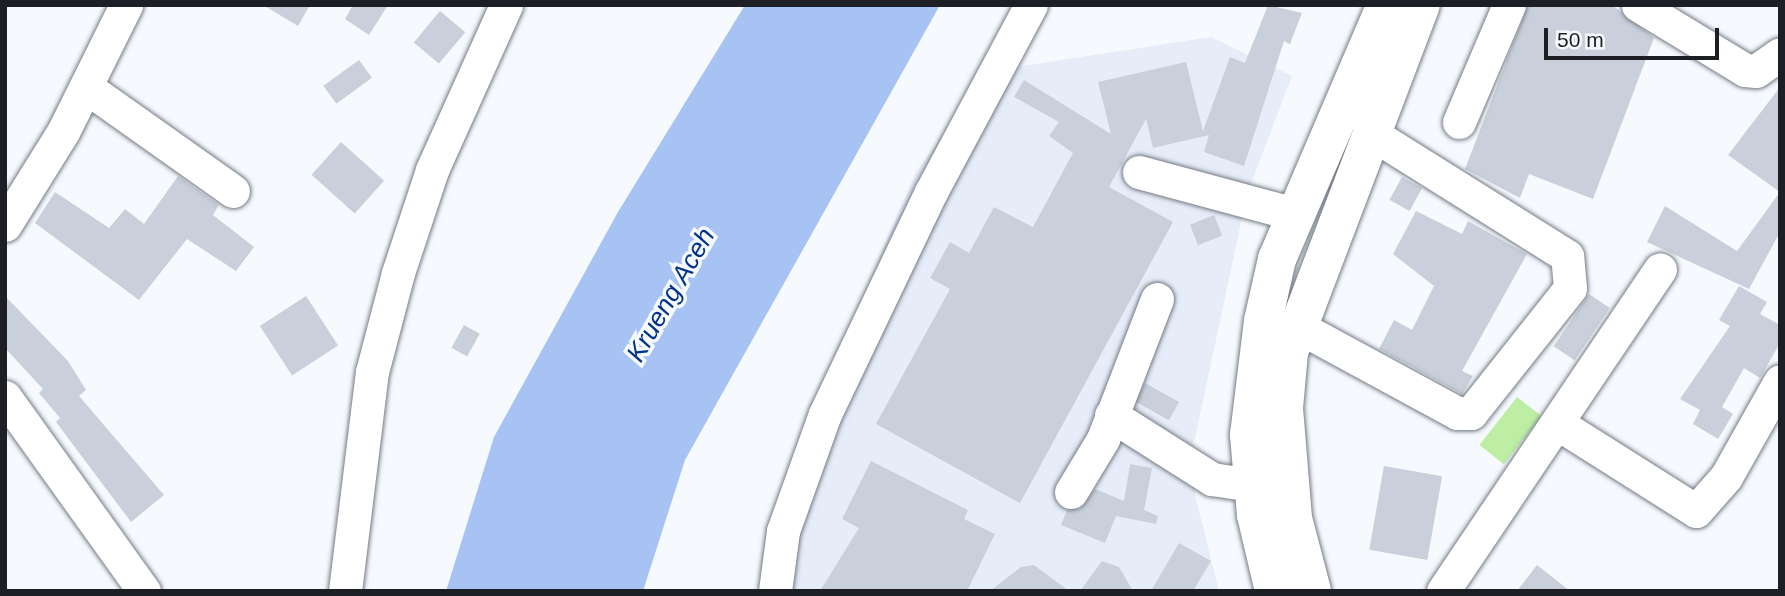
<!DOCTYPE html>
<html>
<head>
<meta charset="utf-8">
<style>
  body { margin:0 }
  #map { position:relative; width:1785px; height:596px; overflow:hidden; background:#f6f9fe; font-family:Helvetica,sans-serif }
  div>[style] { position:absolute }
  [style*='--x'] { left:calc(var(--x)*1px); top:calc(var(--y)*1px); width:calc(var(--w)*1px); rotate:calc(var(--a)*1deg) }
  .built>* { inset:0; background:#e6edf8 }
  .green>* { inset:0; background:#beeea4; transform-origin:0 0 }
  .water>* { inset:0; background:#a6c3f4 }
  .building>* { inset:0; background:#c9d0db; transform-origin:0 0 }
  .roads { filter:drop-shadow(0 0 2px #747b85) drop-shadow(0 0 2px #747b85) }
  .minor>* { height:33px; margin:-16.5px; padding:0 16.5px; transform-origin:16.5px; border-radius:16.5px; background:#fff }
  .highway>* { height:38px; margin:-19px; padding:0 19px; transform-origin:19px; border-radius:19px; background:#fff }
  span { translate:-50% -50%; white-space:nowrap; text-align:center; line-height:1.15; -webkit-text-stroke:7px #f6f9fe; paint-order:stroke }
  .water-label { font-size:26px; color:#00328b; font-style:italic }
  .frame { position:absolute; inset:0; border:7px solid #1d1f24; pointer-events:none }
  .scale { position:absolute; left:1544px; top:28px; width:175px; height:32px; box-sizing:border-box; border:4px solid #1d1f24; border-top:0; padding-left:9px; font-size:21px; line-height:24px; white-space:nowrap; color:#1d1f24; -webkit-text-stroke:5px #f6f9fe; paint-order:stroke }
</style>
</head>
<body>
<div id="map">
  <div class="built">
    <i style="clip-path:polygon(1211px 37px,1292px 76px,1247px 194px,1194px 443px,1195px 495px,1219px 591px,767px 591px,815px 408px,916px 172px,990px 71px)"></i>
  </div>
  <div class="green">
    <i style="left:1517px;top:397px;width:31px;height:61px;rotate:38deg"></i>
  </div>
  <div class="water">
    <i style="clip-path:polygon(745px 5px,940px 5px,685px 460px,643px 591px,446px 591px,494px 437px,618px 212px)"></i>
  </div>
  <div class="building">
    <i style="clip-path:polygon(263px 5px,310px 5px,298px 26px)"></i>
    <i style="clip-path:polygon(353px 5px,388px 5px,369px 35px,345px 19px)"></i>
    <i style="clip-path:polygon(1268px 5px,1302px 13px,1290px 44px,1284px 41px,1244px 166px,1204px 152px,1209px 135px,1153px 148px,1146px 119px,1109px 187px,1173px 222px,1020px 503px,876px 424px,950px 289px,930px 278px,950px 242px,969px 253px,994px 207px,1033px 227px,1073px 153px,1049px 136px,1059px 122px,1014px 97px,1024px 80px,1111px 134px,1098px 82px,1186px 62px,1203px 131px,1230px 57px,1245px 63px)"></i>
    <i style="clip-path:polygon(1528px 5px,1612px 5px,1654px 38px,1593px 199px,1529px 174px,1520px 198px,1465px 169px)"></i>
    <i style="left:440px;top:11px;width:33px;height:41px;rotate:40deg"></i>
    <i style="left:359px;top:60px;width:22px;height:44px;rotate:54deg"></i>
    <i style="clip-path:polygon(1780px 87px,1780px 232px,1749px 289px,1647px 242px,1665px 206px,1737px 251px,1780px 192px,1728px 155px)"></i>
    <i style="left:341px;top:142px;width:58px;height:44px;rotate:42deg"></i>
    <i style="clip-path:polygon(178px 176px,219px 205px,213px 215px,254px 247px,236px 271px,187px 239px,139px 300px,35px 223px,55px 192px,109px 228px,125px 209px,144px 224px)"></i>
    <i style="left:1402px;top:177px;width:23px;height:26px;rotate:29deg"></i>
    <i style="clip-path:polygon(1416px 211px,1462px 234px,1468px 221px,1527px 254px,1462px 371px,1473px 376px,1462px 394px,1379px 349px,1394px 320px,1412px 330px,1434px 286px,1393px 254px)"></i>
    <i style="left:1214px;top:215px;width:22px;height:26px;rotate:68deg"></i>
    <i style="clip-path:polygon(1739px 286px,1767px 302px,1760px 314px,1780px 325px,1780px 343px,1760px 378px,1744px 368px,1722px 407px,1733px 414px,1718px 439px,1693px 424px,1700px 410px,1680px 399px,1730px 326px,1719px 320px)"></i>
    <i style="left:1589px;top:294px;width:25px;height:63px;rotate:34deg"></i>
    <i style="clip-path:polygon(5px 296px,68px 361px,86px 390px,79px 396px,164px 495px,131px 522px,56px 422px,60px 418px,39px 393px,43px 389px,5px 348px)"></i>
    <i style="left:306px;top:296px;width:59px;height:55px;rotate:57deg"></i>
    <i style="left:464px;top:325px;width:18px;height:26px;rotate:29deg"></i>
    <i style="left:1145px;top:383px;width:39px;height:21px;rotate:29deg"></i>
    <i style="clip-path:polygon(871px 461px,968px 510px,964px 519px,995px 534px,967px 591px,820px 591px,859px 528px,842px 519px)"></i>
    <i style="clip-path:polygon(1130px 464px,1152px 468px,1144px 510px,1158px 516px,1156px 524px,1116px 516px,1105px 543px,1061px 525px,1067px 510px,1081px 508px,1095px 489px,1124px 501px)"></i>
    <i style="left:1384px;top:466px;width:59px;height:85px;rotate:10deg"></i>
    <i style="clip-path:polygon(1179px 543px,1211px 561px,1193px 591px,1151px 591px)"></i>
    <i style="clip-path:polygon(1102px 561px,1119px 567px,1133px 591px,1080px 591px)"></i>
    <i style="clip-path:polygon(1034px 565px,1069px 591px,990px 591px,1021px 567px)"></i>
    <i style="clip-path:polygon(1537px 565px,1570px 591px,1517px 591px)"></i>
  </div>
  <div class="roads">
    <div class="minor">
      <i style="--x:1638;--y:5;--w:125;--a:31.3"></i>
      <i style="--x:1745;--y:70;--w:11;--a:5"></i>
      <i style="--x:1756;--y:71;--w:29;--a:-35"></i>
      <i style="--x:86;--y:87;--w:180;--a:35.3"></i>
      <i style="--x:1459;--y:122;--w:127;--a:-66.9"></i>
      <i style="--x:1139;--y:172;--w:162;--a:15.1"></i>
      <i style="--x:5;--y:225;--w:110;--a:-58.1"></i>
      <i style="--x:63;--y:132;--w:142;--a:-63.6"></i>
      <i style="--x:1295;--y:325;--w:184;--a:28.5"></i>
      <i style="--x:1457;--y:413;--w:14;--a:0"></i>
      <i style="--x:1471;--y:413;--w:159;--a:-51.6"></i>
      <i style="--x:1570;--y:288;--w:32;--a:-95"></i>
      <i style="--x:1567;--y:256;--w:234;--a:-147.9"></i>
      <i style="--x:5;--y:397;--w:239;--a:54.4"></i>
      <i style="--x:1111;--y:415;--w:120;--a:32.4"></i>
      <i style="--x:1212;--y:479;--w:40;--a:8.5"></i>
      <i style="--x:1560;--y:425;--w:161;--a:32.3"></i>
      <i style="--x:1696;--y:511;--w:45;--a:-48.6"></i>
      <i style="--x:1726;--y:477;--w:110;--a:-60.6"></i>
      <i style="--x:1071;--y:492;--w:62;--a:-58.9"></i>
      <i style="--x:1103;--y:439;--w:150;--a:-68.9"></i>
      <i style="--x:345;--y:591;--w:221;--a:-83"></i>
      <i style="--x:372;--y:372;--w:102;--a:-75.3"></i>
      <i style="--x:398;--y:273;--w:108;--a:-71.7"></i>
      <i style="--x:432;--y:170;--w:181;--a:-65.8"></i>
      <i style="--x:775;--y:591;--w:61;--a:-82.4"></i>
      <i style="--x:783;--y:531;--w:124;--a:-70.3"></i>
      <i style="--x:825;--y:414;--w:246;--a:-64.5"></i>
      <i style="--x:931;--y:192;--w:212;--a:-61.9"></i>
      <i style="--x:1443;--y:591;--w:388;--a:-56"></i>
    </div>
    <div class="highway">
      <i style="--x:1274;--y:591;--w:78;--a:-103.3"></i>
      <i style="--x:1256;--y:515;--w:80;--a:-95"></i>
      <i style="--x:1249;--y:435;--w:115;--a:-83"></i>
      <i style="--x:1263;--y:321;--w:64;--a:-77.3"></i>
      <i style="--x:1277;--y:259;--w:276;--a:-66.8"></i>
      <i style="--x:1312;--y:591;--w:75;--a:-104.6"></i>
      <i style="--x:1293;--y:518;--w:110;--a:-94.7"></i>
      <i style="--x:1284;--y:408;--w:56;--a:-84.9"></i>
      <i style="--x:1289;--y:352;--w:371;--a:-69.2"></i>
    </div>
  </div>
  <div class="water-label">
    <span style="left:671px;top:295px;rotate:-60deg">Krueng Aceh</span>
  </div>
  <div class="frame"></div>
  <div class="scale">50 m</div>
</div>
</body>
</html>
